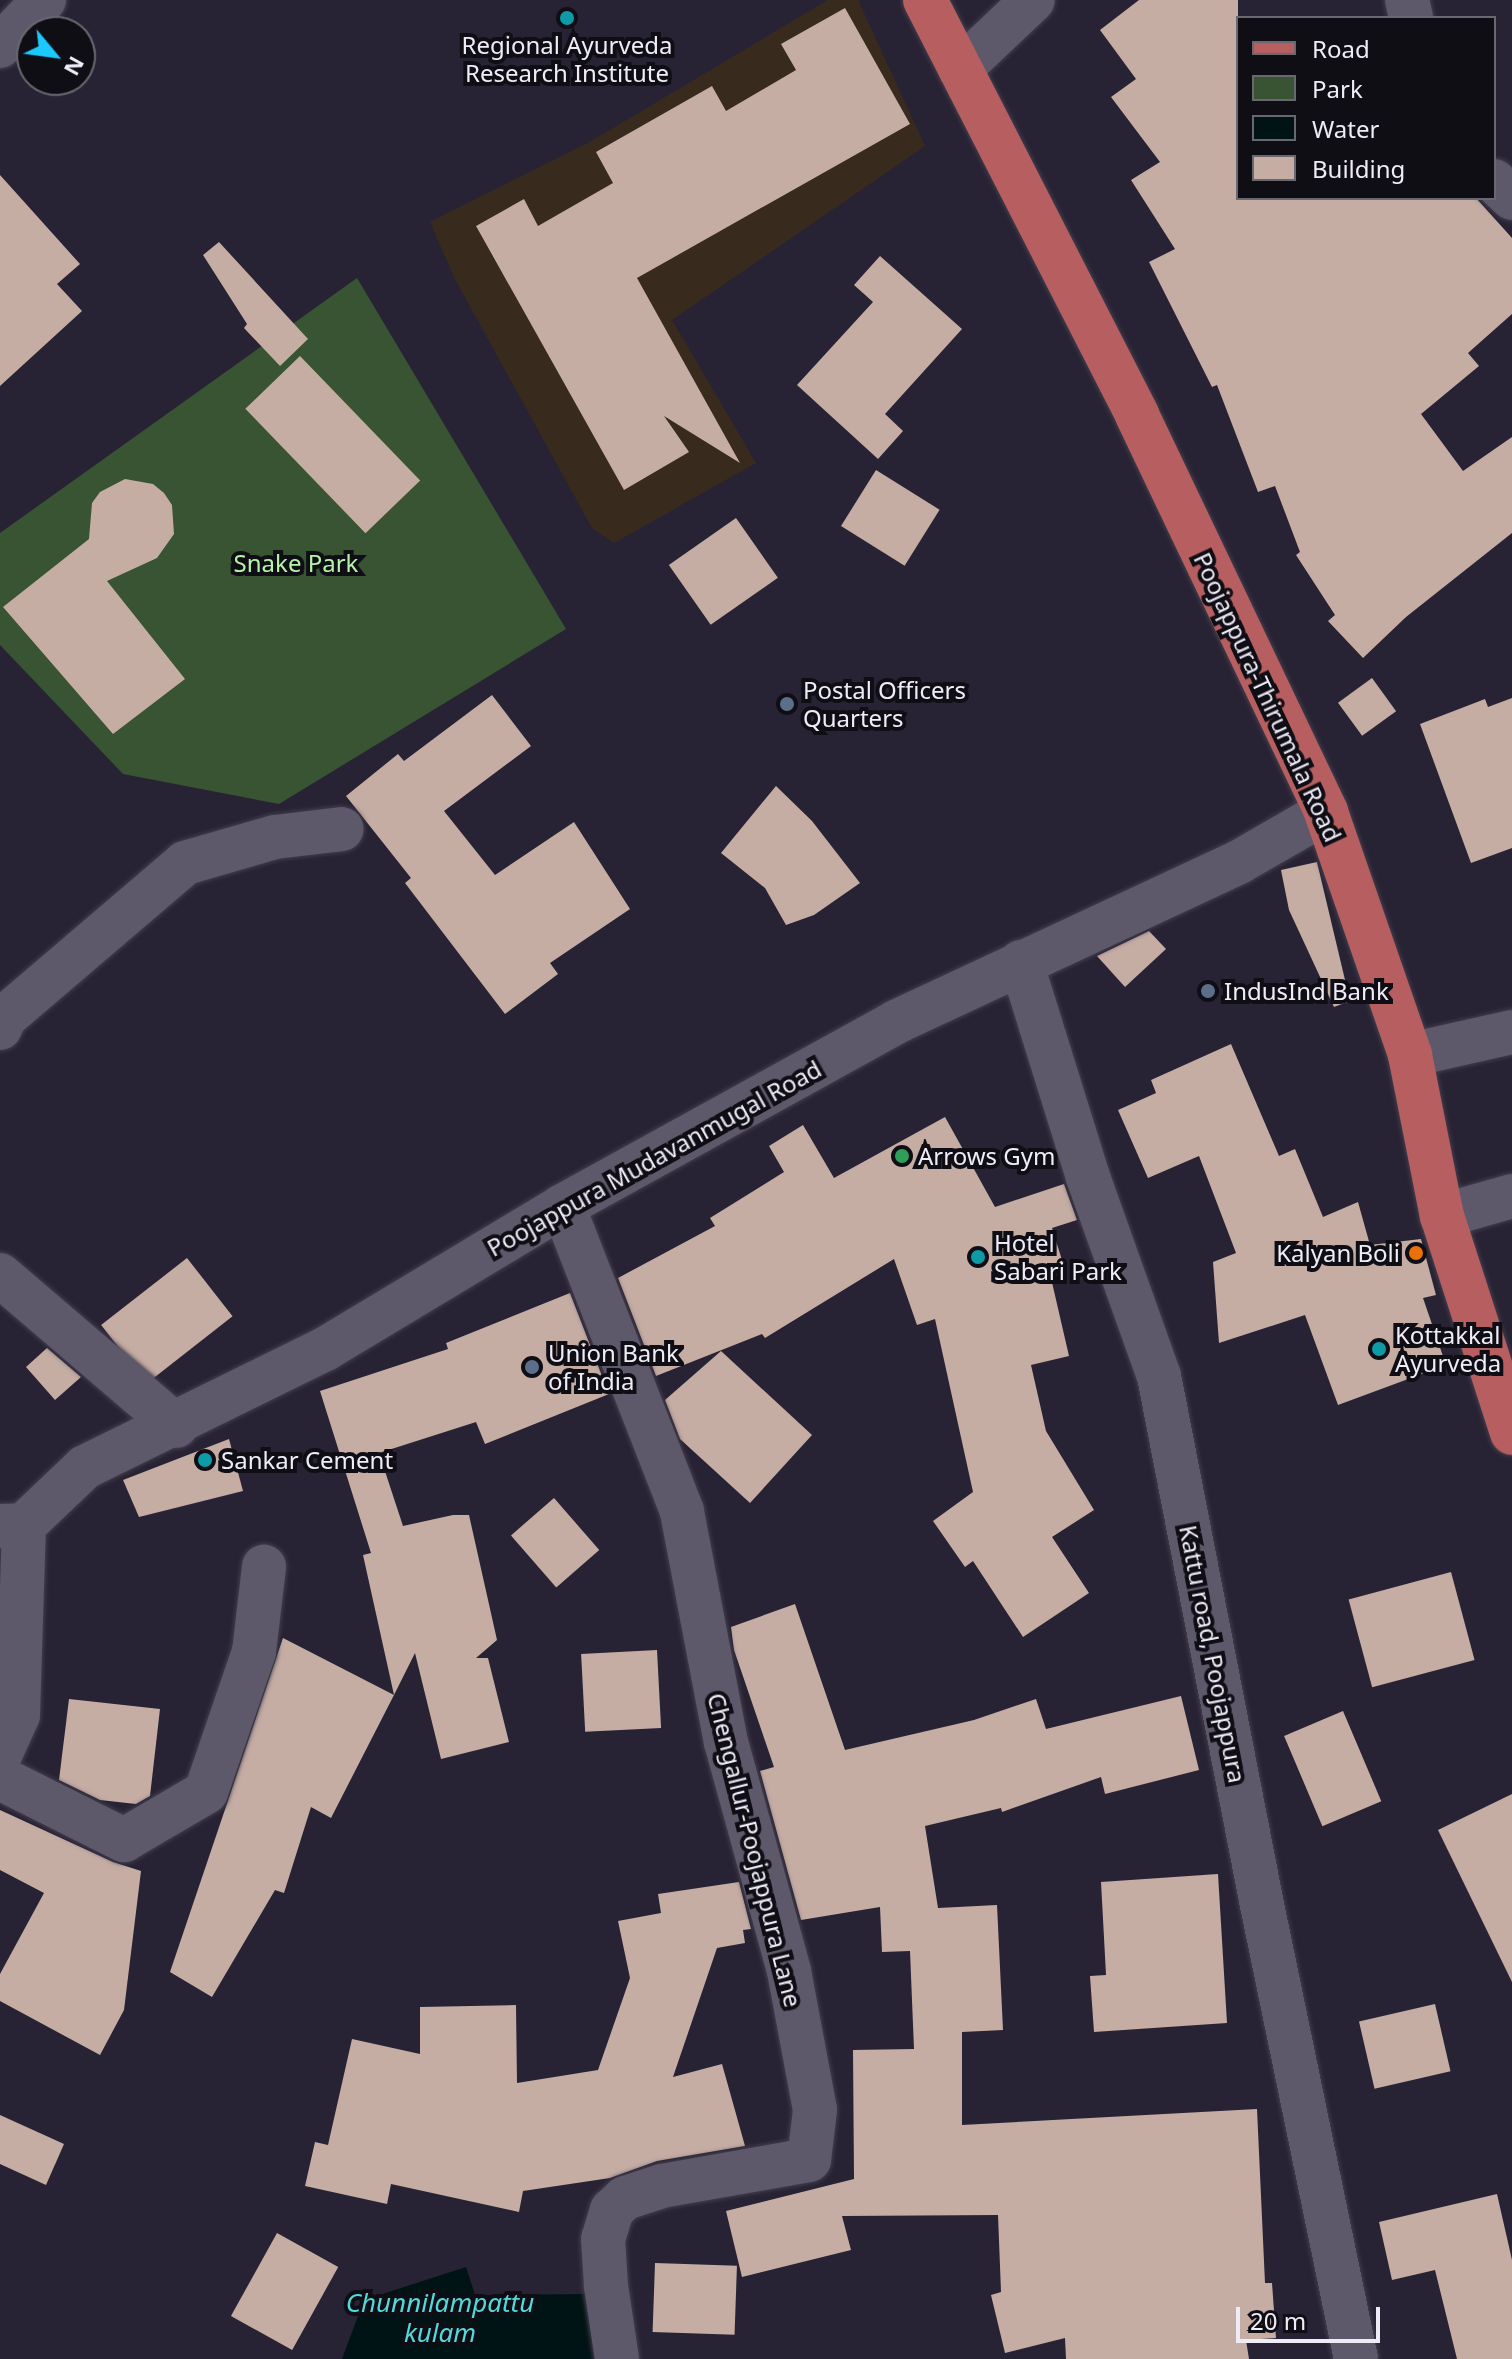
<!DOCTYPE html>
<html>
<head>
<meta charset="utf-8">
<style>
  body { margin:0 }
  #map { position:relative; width:1512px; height:2359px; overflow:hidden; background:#282334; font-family:"Noto Sans",sans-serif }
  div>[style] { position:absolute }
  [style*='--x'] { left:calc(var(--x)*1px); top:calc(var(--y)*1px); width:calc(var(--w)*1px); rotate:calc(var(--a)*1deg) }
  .medical>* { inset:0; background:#382b1e }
  .green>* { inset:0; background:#385432 }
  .water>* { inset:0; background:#001415 }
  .building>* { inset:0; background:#c5ada4; transform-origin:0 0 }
  .roads { filter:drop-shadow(0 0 2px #423d4c) drop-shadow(0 0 2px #423d4c) }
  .minor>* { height:44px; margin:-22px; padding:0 22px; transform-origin:22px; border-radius:22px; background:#5e586b }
  .major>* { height:44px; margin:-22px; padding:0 22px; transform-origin:22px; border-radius:22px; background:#b65e60 }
  .dots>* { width:22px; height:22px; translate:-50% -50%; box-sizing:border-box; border:4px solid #100e15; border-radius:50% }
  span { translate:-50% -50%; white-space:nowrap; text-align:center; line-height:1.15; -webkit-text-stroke:8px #100e15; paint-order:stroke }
  .poi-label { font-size:24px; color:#efecf8 }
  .left { translate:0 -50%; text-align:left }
  .right { translate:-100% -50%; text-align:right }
  .park-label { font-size:24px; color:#b6f3a8 }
  .street-label { font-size:24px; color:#efecf8 }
  .water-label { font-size:26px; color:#51dadc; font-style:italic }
  .legend { position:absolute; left:1236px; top:16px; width:260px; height:184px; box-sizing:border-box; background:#100e15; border:2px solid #696770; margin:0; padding:10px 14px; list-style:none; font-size:24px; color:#efecf8 }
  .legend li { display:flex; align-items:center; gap:16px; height:40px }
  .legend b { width:40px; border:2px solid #696770 }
  .north { position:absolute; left:16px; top:16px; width:80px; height:80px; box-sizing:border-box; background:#100e15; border:2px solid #696770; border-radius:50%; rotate:119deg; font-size:22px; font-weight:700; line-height:32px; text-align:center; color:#efecf8 }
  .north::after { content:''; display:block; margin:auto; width:28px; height:36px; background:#1bc9fc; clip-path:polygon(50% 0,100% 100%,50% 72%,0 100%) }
  .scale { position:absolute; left:1236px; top:2307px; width:144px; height:36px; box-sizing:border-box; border:4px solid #efecf8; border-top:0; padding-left:10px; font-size:24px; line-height:28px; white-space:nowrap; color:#efecf8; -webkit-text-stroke:6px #100e15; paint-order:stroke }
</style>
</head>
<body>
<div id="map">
  <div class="medical">
    <i style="clip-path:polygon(828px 0,858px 0,925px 146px,672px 320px,756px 463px,614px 543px,592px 528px,455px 279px,430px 222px,588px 143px)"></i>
  </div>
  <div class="green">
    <i style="clip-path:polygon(357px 278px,566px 629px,279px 804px,123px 774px,0 645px,0 533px)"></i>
  </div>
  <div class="water">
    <i style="clip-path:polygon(466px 2267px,475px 2295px,590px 2294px,596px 2359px,342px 2359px,364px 2300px)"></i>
  </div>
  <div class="building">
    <i style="clip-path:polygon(1139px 0,1238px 0,1238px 198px,1476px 198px,1512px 238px,1512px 314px,1468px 353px,1479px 366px,1421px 414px,1463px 471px,1512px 437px,1512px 533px,1406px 617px,1363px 658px,1328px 621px,1335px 615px,1296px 555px,1300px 552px,1275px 486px,1258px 492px,1217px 385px,1212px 387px,1149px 262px,1175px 249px,1131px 180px,1160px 162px,1111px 97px,1136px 79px,1100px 30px)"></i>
    <i style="clip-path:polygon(845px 8px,910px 124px,637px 278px,740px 463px,664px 416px,689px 452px,624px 490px,476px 226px,524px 199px,538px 226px,613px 183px,596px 152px,712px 86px,726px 111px,796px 70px,781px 44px)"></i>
    <i style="clip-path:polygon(0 175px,80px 264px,57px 284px,82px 311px,0 386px)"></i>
    <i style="clip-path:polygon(219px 242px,308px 339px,280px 366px,244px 328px,247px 324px,203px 255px)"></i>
    <i style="clip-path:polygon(880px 256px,962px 329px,885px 414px,903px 431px,878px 459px,797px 385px,873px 302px,854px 285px)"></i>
    <i style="left:300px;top:356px;width:173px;height:76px;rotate:46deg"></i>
    <i style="left:876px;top:470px;width:75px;height:66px;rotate:32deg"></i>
    <i style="clip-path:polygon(125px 479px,153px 484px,164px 493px,172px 505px,174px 534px,157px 558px,107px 581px,185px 679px,113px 734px,3px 607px,89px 539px,92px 503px,100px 492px)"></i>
    <i style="left:736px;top:518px;width:73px;height:82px;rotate:55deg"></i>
    <i style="left:1372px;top:678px;width:41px;height:42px;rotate:54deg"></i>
    <i style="clip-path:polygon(492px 695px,531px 746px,444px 811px,495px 875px,574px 822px,630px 909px,550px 963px,558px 974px,505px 1014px,405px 883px,411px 878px,346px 796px,398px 754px,404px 761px)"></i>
    <i style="clip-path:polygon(1512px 698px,1512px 848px,1471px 863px,1420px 724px,1485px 699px,1488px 707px)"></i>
    <i style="clip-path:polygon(776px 786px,812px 821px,860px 883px,814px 915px,786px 925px,765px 888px,721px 853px)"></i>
    <i style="clip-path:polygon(1317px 862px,1350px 1001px,1334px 1007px,1289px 910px,1281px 870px)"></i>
    <i style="clip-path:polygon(1149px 931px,1166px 949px,1125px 987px,1097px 956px)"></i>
    <i style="clip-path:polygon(1231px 1044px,1279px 1156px,1295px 1149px,1323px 1217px,1358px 1202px,1370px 1245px,1421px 1239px,1436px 1295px,1423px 1298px,1446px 1365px,1338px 1405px,1305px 1315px,1219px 1343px,1213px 1262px,1236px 1253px,1199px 1156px,1148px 1178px,1118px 1110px,1156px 1093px,1151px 1080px)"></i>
    <i style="clip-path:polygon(945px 1117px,995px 1207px,1064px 1184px,1077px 1220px,1052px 1228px,1066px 1273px,1051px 1278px,1069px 1356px,1031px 1365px,1046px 1431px,1094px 1510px,1052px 1537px,1089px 1593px,1023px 1637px,973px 1561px,965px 1567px,933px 1521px,973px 1492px,935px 1319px,917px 1325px,894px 1259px,765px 1338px,762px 1334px,656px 1376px,618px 1278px,715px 1226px,710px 1218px,784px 1172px,769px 1146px,803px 1125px,834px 1178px)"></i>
    <i style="left:187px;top:1258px;width:74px;height:109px;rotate:52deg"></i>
    <i style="clip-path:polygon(570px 1293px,609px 1394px,485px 1444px,476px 1422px,379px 1453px,403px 1526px,453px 1515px,469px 1515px,497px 1640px,476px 1658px,488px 1658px,509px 1742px,441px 1759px,415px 1653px,394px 1695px,363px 1555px,371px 1553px,320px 1391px,448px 1349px,446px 1343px)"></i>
    <i style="clip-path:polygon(47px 1348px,81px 1377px,55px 1400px,26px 1367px)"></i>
    <i style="clip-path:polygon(721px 1351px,812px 1435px,750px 1503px,680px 1439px,665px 1400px)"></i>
    <i style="clip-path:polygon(229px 1439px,243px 1491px,139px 1517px,123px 1480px)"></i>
    <i style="left:554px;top:1498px;width:69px;height:57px;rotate:49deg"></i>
    <i style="left:1451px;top:1572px;width:91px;height:106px;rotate:75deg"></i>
    <i style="clip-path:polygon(795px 1604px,845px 1750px,974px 1720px,1036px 1699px,1046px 1729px,1181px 1696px,1199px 1770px,1105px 1794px,1101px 1777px,1002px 1812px,1001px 1808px,925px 1826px,938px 1908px,997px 1905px,1003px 2030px,962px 2032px,962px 2125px,1257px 2109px,1265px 2283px,1272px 2283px,1276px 2338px,1246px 2340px,1249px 2359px,1066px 2359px,1065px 2338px,1005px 2353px,991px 2295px,1001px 2292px,998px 2215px,842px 2216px,851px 2250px,742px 2277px,726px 2211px,854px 2179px,853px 2050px,914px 2049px,910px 1951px,882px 1952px,880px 1907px,801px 1920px,760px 1771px,774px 1767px,734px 1650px,731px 1627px)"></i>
    <i style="clip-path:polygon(283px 1638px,394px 1695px,331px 1818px,311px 1807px,284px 1893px,275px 1890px,212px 1997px,170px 1972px)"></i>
    <i style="left:657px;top:1650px;width:78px;height:76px;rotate:87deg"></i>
    <i style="clip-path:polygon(69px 1699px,160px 1709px,150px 1796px,136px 1804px,100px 1800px,59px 1780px)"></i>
    <i style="left:1343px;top:1711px;width:98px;height:64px;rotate:67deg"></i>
    <i style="clip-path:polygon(1512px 1794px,1512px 1982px,1438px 1830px)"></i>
    <i style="clip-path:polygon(0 1810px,113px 1862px,141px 1871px,124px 2010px,100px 2055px,0 2001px,0 1974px,44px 1893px,0 1870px)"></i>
    <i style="clip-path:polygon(1218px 1874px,1227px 2023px,1094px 2032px,1090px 1976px,1106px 1975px,1101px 1882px)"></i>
    <i style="clip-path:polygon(739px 1882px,751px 1929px,743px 1930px,745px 1943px,717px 1948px,673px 2077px,722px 2064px,745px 2146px,657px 2161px,610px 2178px,523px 2191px,519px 2212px,391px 2184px,387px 2204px,305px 2186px,315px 2142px,328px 2145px,352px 2039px,420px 2054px,420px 2007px,516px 2005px,517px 2083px,598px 2070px,630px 1978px,618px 1921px,661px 1913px,658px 1894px)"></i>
    <i style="left:1435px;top:2004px;width:69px;height:78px;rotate:77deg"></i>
    <i style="clip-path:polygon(0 2115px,64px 2144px,46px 2185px,0 2164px)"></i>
    <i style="clip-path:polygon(1497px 2194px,1512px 2260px,1512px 2359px,1457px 2359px,1435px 2270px,1392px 2280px,1379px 2222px)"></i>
    <i style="left:277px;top:2233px;width:70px;height:95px;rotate:29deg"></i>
    <i style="left:655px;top:2263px;width:82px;height:69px;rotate:2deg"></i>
  </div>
  <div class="roads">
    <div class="minor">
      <i style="--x:1407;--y:0;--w:18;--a:77"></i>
      <i style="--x:0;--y:46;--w:64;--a:-46.3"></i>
      <i style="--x:960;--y:69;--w:100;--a:-43.4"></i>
      <i style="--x:1494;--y:181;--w:25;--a:43"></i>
      <i style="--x:1021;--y:962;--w:225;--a:72.7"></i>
      <i style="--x:1088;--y:1177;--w:211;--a:70.4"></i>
      <i style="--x:1159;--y:1376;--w:534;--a:78.98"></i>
      <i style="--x:1261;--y:1900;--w:469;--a:78.3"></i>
      <i style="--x:0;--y:1028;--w:12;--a:-66"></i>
      <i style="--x:5;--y:1017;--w:237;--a:-40.5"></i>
      <i style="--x:185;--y:863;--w:94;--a:-16.1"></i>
      <i style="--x:275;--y:837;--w:67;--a:-6.8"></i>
      <i style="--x:1410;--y:1055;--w:105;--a:-12.7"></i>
      <i style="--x:563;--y:1206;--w:328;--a:68.7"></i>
      <i style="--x:682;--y:1512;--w:234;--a:79.2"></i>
      <i style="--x:726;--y:1742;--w:238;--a:74.6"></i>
      <i style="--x:789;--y:1971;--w:141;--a:79.4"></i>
      <i style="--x:815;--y:2110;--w:50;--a:96.8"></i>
      <i style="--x:809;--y:2160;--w:149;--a:170"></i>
      <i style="--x:662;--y:2186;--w:39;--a:162"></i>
      <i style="--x:625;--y:2198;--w:18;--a:137"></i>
      <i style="--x:612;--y:2210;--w:30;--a:107"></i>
      <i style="--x:603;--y:2239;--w:47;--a:86.3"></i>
      <i style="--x:606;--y:2286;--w:74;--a:81.4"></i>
      <i style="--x:1442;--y:1216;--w:73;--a:-15.9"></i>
      <i style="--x:0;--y:1275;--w:232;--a:40.6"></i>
      <i style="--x:0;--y:1526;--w:24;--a:-2"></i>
      <i style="--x:24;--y:1525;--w:84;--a:-43.6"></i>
      <i style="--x:85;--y:1467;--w:267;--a:-26.2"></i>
      <i style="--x:325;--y:1349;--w:278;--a:-31"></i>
      <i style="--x:563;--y:1206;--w:380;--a:-28.9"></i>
      <i style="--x:896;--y:1022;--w:378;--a:-25"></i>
      <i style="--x:1239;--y:862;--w:100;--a:-29.9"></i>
      <i style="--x:0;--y:1755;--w:44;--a:-65.8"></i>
      <i style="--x:18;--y:1715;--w:190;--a:-88.2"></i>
      <i style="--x:0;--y:1778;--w:139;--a:26.6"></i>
      <i style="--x:124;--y:1840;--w:95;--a:-30.3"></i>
      <i style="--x:206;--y:1792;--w:148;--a:-71.1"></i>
      <i style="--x:254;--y:1652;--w:86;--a:-83.3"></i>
    </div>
    <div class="major">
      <i style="--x:925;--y:0;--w:466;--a:62.9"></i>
      <i style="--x:1137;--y:415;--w:440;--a:64.5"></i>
      <i style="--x:1326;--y:812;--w:257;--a:70.9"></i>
      <i style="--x:1410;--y:1055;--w:164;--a:78.8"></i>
      <i style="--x:1442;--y:1216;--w:228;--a:72.1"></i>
    </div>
  </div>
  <div class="dots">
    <i style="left:567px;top:18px;background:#0f9aa8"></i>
    <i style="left:787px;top:704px;background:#5c6f8a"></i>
    <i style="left:1208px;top:991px;background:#5c6f8a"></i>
    <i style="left:902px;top:1156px;background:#2e9e5b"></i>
    <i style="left:1416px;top:1253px;background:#e8710a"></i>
    <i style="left:978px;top:1257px;background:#0f9aa8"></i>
    <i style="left:1379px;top:1349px;background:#0f9aa8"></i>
    <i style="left:532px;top:1367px;background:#5c6f8a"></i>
    <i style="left:205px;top:1460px;background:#0f9aa8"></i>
  </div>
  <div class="poi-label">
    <span style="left:567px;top:59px">Regional Ayurveda<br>Research Institute</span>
    <span class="left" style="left:803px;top:704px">Postal Officers<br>Quarters</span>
    <span class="left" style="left:1224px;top:991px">IndusInd Bank</span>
    <span class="left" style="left:918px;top:1156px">Arrows Gym</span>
    <span class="left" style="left:994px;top:1257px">Hotel<br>Sabari Park</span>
    <span class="right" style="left:1400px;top:1253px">Kalyan Boli</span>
    <span class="left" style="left:1395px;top:1349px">Kottakkal<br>Ayurveda</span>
    <span class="left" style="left:548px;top:1367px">Union Bank<br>of India</span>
    <span class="left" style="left:221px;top:1460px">Sankar Cement</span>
  </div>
  <div class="park-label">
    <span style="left:296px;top:563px">Snake Park</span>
  </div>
  <div class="street-label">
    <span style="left:1268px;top:697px;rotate:65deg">Poojappura-Thirumala Road</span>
    <span style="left:654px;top:1158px;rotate:-29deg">Poojappura Mudavanmugal Road</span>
    <span style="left:1213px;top:1654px;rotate:79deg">Kattu road, Poojappura</span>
    <span style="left:755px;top:1850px;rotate:76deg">Chengallur-Poojappura Lane</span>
  </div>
  <div class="water-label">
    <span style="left:440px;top:2318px">Chunnilampattu<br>kulam</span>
  </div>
  <ul class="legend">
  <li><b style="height:10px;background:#b65e60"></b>Road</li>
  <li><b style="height:22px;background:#385432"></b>Park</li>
  <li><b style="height:22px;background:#001415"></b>Water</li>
  <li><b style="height:22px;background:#c5ada4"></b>Building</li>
  </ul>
  <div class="north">N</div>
  <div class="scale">20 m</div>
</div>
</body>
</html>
